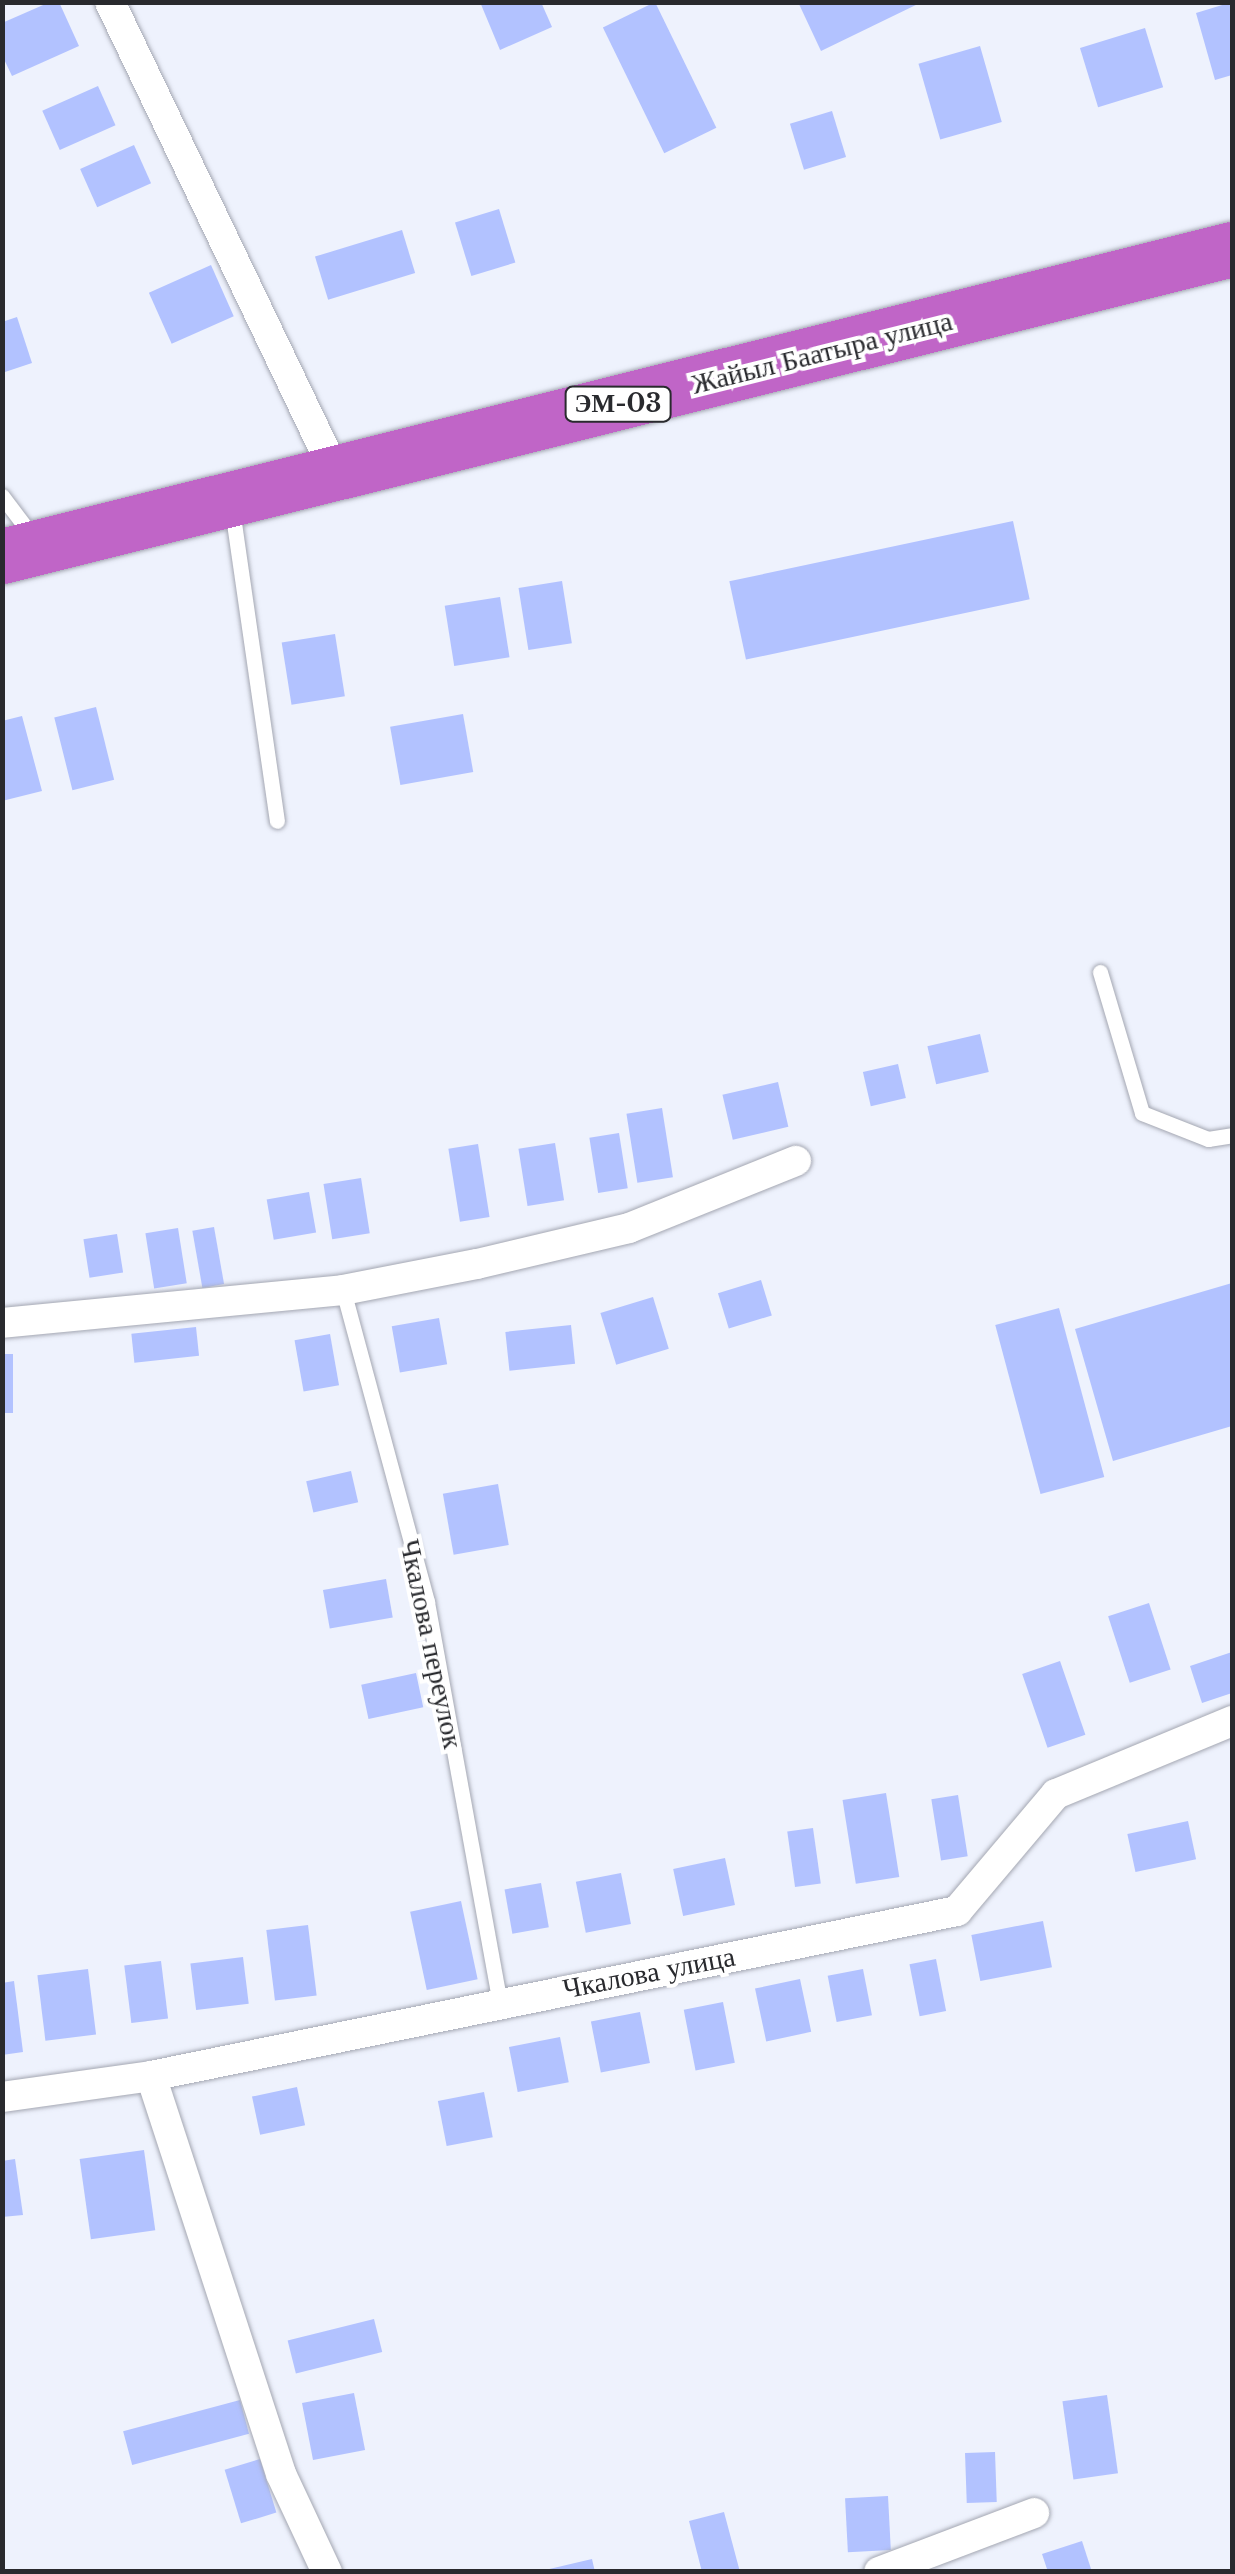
<!DOCTYPE html>
<html>
<head>
<meta charset="utf-8">
<style>
  body { margin:0 }
  #map { position:relative; width:1235px; height:2574px; overflow:hidden; background:#eef2fd; font-family:"Libre Baskerville",serif }
  div>[style] { position:absolute }
  [style*='--x'] { left:calc(var(--x)*1px); top:calc(var(--y)*1px); width:calc(var(--w)*1px); rotate:calc(var(--a)*1deg) }
  .building>* { inset:0; background:#b2c2ff; transform-origin:0 0 }
  .roads { filter:drop-shadow(0 0 2px #a4a7b2) drop-shadow(0 0 2px #a4a7b2) }
  .lane>* { height:15px; margin:-7.5px; padding:0 7.5px; transform-origin:7.5px; border-radius:7.5px; background:#fff }
  .street>* { height:30px; margin:-15px; padding:0 15px; transform-origin:15px; border-radius:15px; background:#fff }
  .highway>* { height:55px; margin:-27.5px; padding:0 27.5px; transform-origin:27.5px; border-radius:27.5px; background:#c065c7 }
  span { translate:-50% -50%; white-space:nowrap; text-align:center; line-height:1.15; -webkit-text-stroke:8px #fff; paint-order:stroke }
  .shield-label span { padding:2px 8px; background:#fff; border:2px solid; border-radius:8px; -webkit-text-stroke-width:0 }
  .shield-label { font-size:25px; color:#292a2e; font-weight:700 }
  .street-label { font-size:28px; color:#292a2e }
  .frame { position:absolute; inset:0; border:5px solid #292a2e; pointer-events:none }
</style>
</head>
<body>
<div id="map">
  <div class="building">
    <i style="clip-path:polygon(50px 2px,59px 2px,79px 46px,12px 76px,2px 55px,2px 23px)"></i>
    <i style="clip-path:polygon(480px 2px,541px 2px,552px 27px,500px 50px)"></i>
    <i style="left:655px;top:2px;width:140px;height:58px;rotate:64deg"></i>
    <i style="clip-path:polygon(798px 2px,922px 2px,821px 51px)"></i>
    <i style="clip-path:polygon(1232px 2px,1232px 75px,1215px 80px,1196px 13px)"></i>
    <i style="left:1145px;top:28px;width:62px;height:68px;rotate:73deg"></i>
    <i style="left:980px;top:46px;width:79px;height:64px;rotate:74deg"></i>
    <i style="left:98px;top:86px;width:43px;height:61px;rotate:66deg"></i>
    <i style="left:832px;top:111px;width:48px;height:44px;rotate:73deg"></i>
    <i style="left:134px;top:145px;width:42px;height:59px;rotate:66deg"></i>
    <i style="left:499px;top:209px;width:56px;height:46px;rotate:73deg"></i>
    <i style="left:402px;top:230px;width:45px;height:91px;rotate:73deg"></i>
    <i style="left:211px;top:265px;width:56px;height:68px;rotate:66deg"></i>
    <i style="clip-path:polygon(17px 317px,32px 363px,2px 373px,2px 322px)"></i>
    <i style="left:1013px;top:521px;width:80px;height:290px;rotate:78deg"></i>
    <i style="left:562px;top:581px;width:63px;height:44px;rotate:81deg"></i>
    <i style="left:500px;top:597px;width:61px;height:56px;rotate:81deg"></i>
    <i style="left:335px;top:634px;width:63px;height:54px;rotate:81deg"></i>
    <i style="left:96px;top:707px;width:75px;height:43px;rotate:76deg"></i>
    <i style="left:463px;top:714px;width:59px;height:74px;rotate:80deg"></i>
    <i style="clip-path:polygon(22px 716px,42px 791px,2px 801px,2px 721px)"></i>
    <i style="left:980px;top:1034px;width:39px;height:54px;rotate:77deg"></i>
    <i style="left:898px;top:1064px;width:35px;height:36px;rotate:77deg"></i>
    <i style="left:778px;top:1082px;width:46px;height:57px;rotate:77deg"></i>
    <i style="left:662px;top:1108px;width:70px;height:36px;rotate:81deg"></i>
    <i style="left:619px;top:1133px;width:56px;height:30px;rotate:81deg"></i>
    <i style="left:555px;top:1143px;width:58px;height:37px;rotate:81deg"></i>
    <i style="left:478px;top:1144px;width:74px;height:30px;rotate:81deg"></i>
    <i style="left:361px;top:1178px;width:56px;height:38px;rotate:81deg"></i>
    <i style="left:309px;top:1192px;width:41px;height:43px;rotate:80deg"></i>
    <i style="left:214px;top:1227px;width:58px;height:22px;rotate:80deg"></i>
    <i style="left:178px;top:1228px;width:56px;height:33px;rotate:81deg"></i>
    <i style="left:117px;top:1234px;width:39px;height:34px;rotate:81deg"></i>
    <i style="left:761px;top:1280px;width:37px;height:45px;rotate:73deg"></i>
    <i style="clip-path:polygon(1232px 1283px,1232px 1426px,1113px 1461px,1075px 1329px)"></i>
    <i style="left:653px;top:1297px;width:54px;height:55px;rotate:73deg"></i>
    <i style="left:1059px;top:1308px;width:175px;height:66px;rotate:75deg"></i>
    <i style="left:439px;top:1318px;width:47px;height:48px;rotate:80deg"></i>
    <i style="left:571px;top:1325px;width:39px;height:66px;rotate:84deg"></i>
    <i style="left:196px;top:1327px;width:29px;height:65px;rotate:84deg"></i>
    <i style="left:330px;top:1334px;width:52px;height:36px;rotate:80deg"></i>
    <i style="left:2px;top:1354px;width:11px;height:59px"></i>
    <i style="left:351px;top:1471px;width:32px;height:46px;rotate:77deg"></i>
    <i style="left:498px;top:1484px;width:62px;height:56px;rotate:80deg"></i>
    <i style="left:386px;top:1579px;width:39px;height:64px;rotate:80deg"></i>
    <i style="left:1149px;top:1603px;width:70px;height:43px;rotate:72deg"></i>
    <i style="clip-path:polygon(1232px 1652px,1232px 1693px,1202px 1703px,1190px 1666px)"></i>
    <i style="left:1060px;top:1661px;width:78px;height:40px;rotate:71deg"></i>
    <i style="left:416px;top:1673px;width:35px;height:56px;rotate:78deg"></i>
    <i style="left:886px;top:1793px;width:85px;height:44px;rotate:81deg"></i>
    <i style="left:958px;top:1795px;width:62px;height:27px;rotate:81deg"></i>
    <i style="left:1188px;top:1821px;width:39px;height:62px;rotate:78deg"></i>
    <i style="left:813px;top:1828px;width:56px;height:26px;rotate:82deg"></i>
    <i style="left:725px;top:1858px;width:48px;height:53px;rotate:78deg"></i>
    <i style="left:621px;top:1873px;width:52px;height:46px;rotate:79deg"></i>
    <i style="left:541px;top:1883px;width:45px;height:37px;rotate:80deg"></i>
    <i style="left:461px;top:1901px;width:80px;height:52px;rotate:78deg"></i>
    <i style="left:1043px;top:1921px;width:47px;height:73px;rotate:79deg"></i>
    <i style="left:308px;top:1925px;width:71px;height:42px;rotate:83deg"></i>
    <i style="left:243px;top:1957px;width:47px;height:53px;rotate:83deg"></i>
    <i style="left:936px;top:1959px;width:53px;height:27px;rotate:79deg"></i>
    <i style="left:161px;top:1961px;width:58px;height:37px;rotate:83deg"></i>
    <i style="left:88px;top:1969px;width:66px;height:51px;rotate:83deg"></i>
    <i style="left:863px;top:1969px;width:47px;height:36px;rotate:79deg"></i>
    <i style="left:800px;top:1979px;width:54px;height:46px;rotate:78deg"></i>
    <i style="clip-path:polygon(14px 1981px,23px 2052px,2px 2055px,2px 1983px)"></i>
    <i style="left:723px;top:2002px;width:62px;height:40px;rotate:79deg"></i>
    <i style="left:640px;top:2012px;width:52px;height:50px;rotate:79deg"></i>
    <i style="left:560px;top:2037px;width:46px;height:52px;rotate:79deg"></i>
    <i style="left:297px;top:2087px;width:39px;height:46px;rotate:78deg"></i>
    <i style="left:484px;top:2092px;width:46px;height:47px;rotate:79deg"></i>
    <i style="left:144px;top:2150px;width:81px;height:65px;rotate:82deg"></i>
    <i style="clip-path:polygon(15px 2159px,23px 2215px,2px 2217px,2px 2161px)"></i>
    <i style="left:374px;top:2319px;width:34px;height:89px;rotate:76deg"></i>
    <i style="left:354px;top:2393px;width:58px;height:53px;rotate:79deg"></i>
    <i style="left:1107px;top:2395px;width:79px;height:45px;rotate:82deg"></i>
    <i style="left:240px;top:2400px;width:35px;height:121px;rotate:75deg"></i>
    <i style="left:995px;top:2452px;width:50px;height:30px;rotate:88deg"></i>
    <i style="left:260px;top:2459px;width:56px;height:37px;rotate:73deg"></i>
    <i style="left:888px;top:2496px;width:54px;height:43px;rotate:87deg"></i>
    <i style="clip-path:polygon(724px 2512px,740px 2572px,702px 2572px,689px 2521px)"></i>
    <i style="clip-path:polygon(1082px 2541px,1092px 2572px,1048px 2572px,1042px 2554px)"></i>
    <i style="clip-path:polygon(592px 2559px,595px 2572px,545px 2572px,545px 2570px)"></i>
  </div>
  <div class="roads">
    <div class="lane">
      <i style="--x:2;--y:496;--w:51;--a:52.9"></i>
      <i style="--x:232;--y:509;--w:315;--a:81.8"></i>
      <i style="--x:1100;--y:972;--w:147;--a:73.4"></i>
      <i style="--x:1142;--y:1113;--w:71;--a:21.5"></i>
      <i style="--x:1208;--y:1139;--w:24;--a:-9"></i>
      <i style="--x:343;--y:1290;--w:323;--a:74.9"></i>
      <i style="--x:427;--y:1602;--w:408;--a:79.7"></i>
    </div>
    <div class="street">
      <i style="--x:110;--y:2;--w:526;--a:64.41"></i>
      <i style="--x:2;--y:1323;--w:343;--a:-5.5"></i>
      <i style="--x:343;--y:1290;--w:136;--a:-11"></i>
      <i style="--x:477;--y:1264;--w:156;--a:-13.3"></i>
      <i style="--x:629;--y:1228;--w:180;--a:-21.9"></i>
      <i style="--x:151;--y:2076;--w:419;--a:71.9"></i>
      <i style="--x:281;--y:2474;--w:108;--a:64.9"></i>
      <i style="--x:2;--y:2097;--w:150;--a:-8"></i>
      <i style="--x:151;--y:2076;--w:823;--a:-11.57"></i>
      <i style="--x:957;--y:1911;--w:153;--a:-49.8"></i>
      <i style="--x:1056;--y:1794;--w:191;--a:-22.5"></i>
      <i style="--x:879;--y:2572;--w:166;--a:-20.8"></i>
    </div>
    <div class="highway">
      <i style="--x:2;--y:556;--w:1268;--a:-14.01"></i>
    </div>
  </div>
  <div class="shield-label">
    <span style="left:618px;top:404px">ЭМ-03</span>
  </div>
  <div class="street-label">
    <span style="left:822px;top:353px;rotate:-14deg">Жайыл Баатыра улица</span>
    <span style="left:431px;top:1644px;rotate:78deg">Чкалова переулок</span>
    <span style="left:649px;top:1973px;rotate:-11deg">Чкалова улица</span>
  </div>
  <div class="frame"></div>
</div>
</body>
</html>
